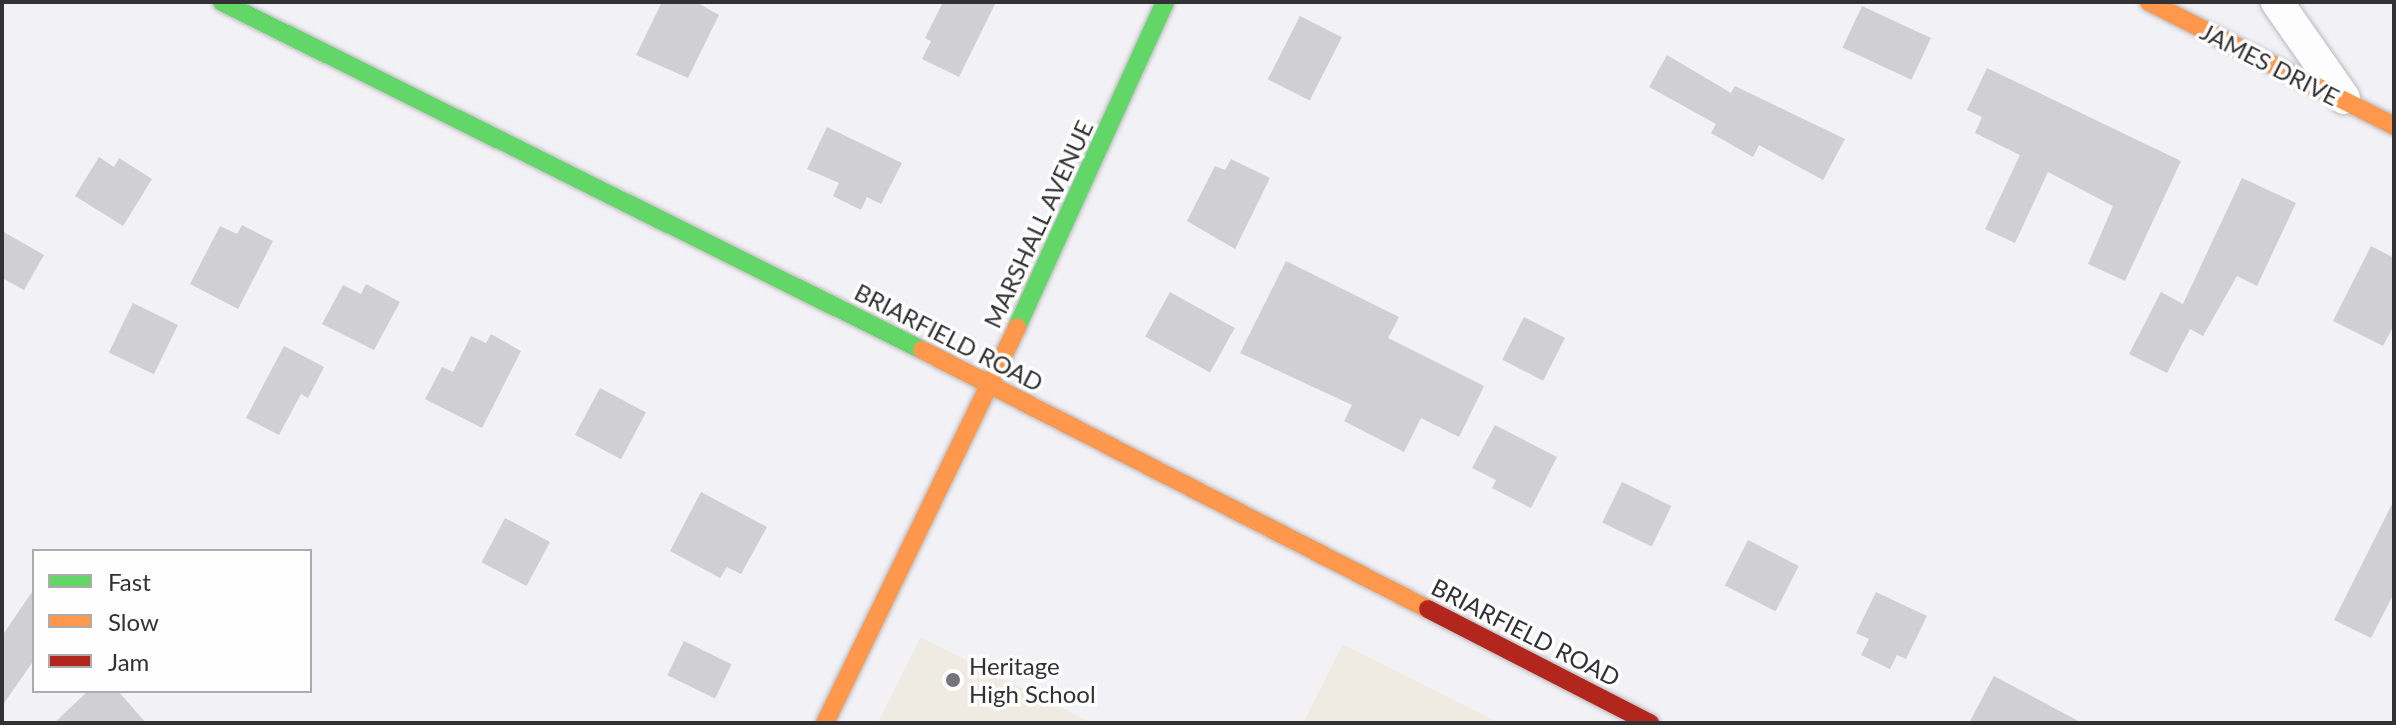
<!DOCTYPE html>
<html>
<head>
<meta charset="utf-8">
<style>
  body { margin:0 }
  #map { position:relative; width:2396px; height:725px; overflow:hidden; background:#f1f1f6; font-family:Lato,sans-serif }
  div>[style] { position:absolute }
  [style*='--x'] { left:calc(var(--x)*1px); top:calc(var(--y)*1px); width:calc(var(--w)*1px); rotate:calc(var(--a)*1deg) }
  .education>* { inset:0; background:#f0ebe2 }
  .building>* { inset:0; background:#d0d0d4; transform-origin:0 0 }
  .roads { filter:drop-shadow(0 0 2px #b9b9bc) drop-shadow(0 0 2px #b9b9bc) }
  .street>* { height:32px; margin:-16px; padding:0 16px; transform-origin:16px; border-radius:16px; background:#fdfdfe }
  .fast>* { height:18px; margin:-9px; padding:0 9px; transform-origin:9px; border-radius:9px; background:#63d668 }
  .slow>* { height:18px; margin:-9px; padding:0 9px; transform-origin:9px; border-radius:9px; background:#ff974d }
  .jam>* { height:18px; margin:-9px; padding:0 9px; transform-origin:9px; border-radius:9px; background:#b3261e }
  .dots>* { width:22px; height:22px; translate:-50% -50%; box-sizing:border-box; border:4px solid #fefefe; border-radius:50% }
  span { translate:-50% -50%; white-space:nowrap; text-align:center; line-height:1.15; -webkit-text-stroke:7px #fefefe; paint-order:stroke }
  .street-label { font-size:24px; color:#323235 }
  .poi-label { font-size:24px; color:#323235 }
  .left { translate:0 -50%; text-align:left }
  .frame { position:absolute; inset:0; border:4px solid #323235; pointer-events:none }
  .legend { position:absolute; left:32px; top:549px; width:280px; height:144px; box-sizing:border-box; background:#fefefe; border:2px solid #acacae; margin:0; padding:10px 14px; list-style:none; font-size:24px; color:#323235 }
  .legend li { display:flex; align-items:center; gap:16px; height:40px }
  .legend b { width:40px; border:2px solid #acacae }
</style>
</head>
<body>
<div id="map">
  <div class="education">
    <i style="clip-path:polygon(921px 637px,1092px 723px,878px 723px)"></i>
    <i style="clip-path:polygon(1343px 644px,1500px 723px,1303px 723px)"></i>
  </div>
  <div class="building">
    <i style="clip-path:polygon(662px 2px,696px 2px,719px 15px,688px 78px,636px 55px)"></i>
    <i style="clip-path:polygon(943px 2px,996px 2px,959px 77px,922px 59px,931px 41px,925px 38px)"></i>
    <i style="left:1862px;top:6px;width:76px;height:46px;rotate:25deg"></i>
    <i style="left:1300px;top:16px;width:47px;height:71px;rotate:27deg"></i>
    <i style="clip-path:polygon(1667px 55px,1731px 93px,1735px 86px,1845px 139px,1823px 180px,1759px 145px,1753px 157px,1711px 133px,1716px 124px,1649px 87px)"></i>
    <i style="clip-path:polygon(1987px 68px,2181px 161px,2125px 281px,2088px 264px,2113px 206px,2048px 172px,2015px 243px,1985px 229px,2020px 155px,1975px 133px,1982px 117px,1967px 110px)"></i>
    <i style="clip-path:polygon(827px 127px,902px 163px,881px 204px,867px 197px,861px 210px,833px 196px,839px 183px,807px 169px)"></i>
    <i style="clip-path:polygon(99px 157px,114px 167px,119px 158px,152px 179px,123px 226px,75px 196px)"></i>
    <i style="clip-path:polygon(1231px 159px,1270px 178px,1235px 249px,1187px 221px,1215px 166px,1225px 170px)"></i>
    <i style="clip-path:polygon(2242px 178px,2296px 203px,2257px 286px,2237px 276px,2203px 336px,2190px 329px,2167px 373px,2129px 354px,2161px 292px,2183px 304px)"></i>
    <i style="clip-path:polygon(242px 225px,273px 241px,238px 309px,190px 284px,220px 226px,237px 234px)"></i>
    <i style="clip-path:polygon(2px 231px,44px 255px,24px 290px,2px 278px)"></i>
    <i style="clip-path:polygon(2371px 246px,2394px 258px,2394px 325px,2383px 346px,2333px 321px)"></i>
    <i style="clip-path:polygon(1286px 261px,1399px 317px,1388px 338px,1484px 386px,1459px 437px,1421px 418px,1404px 452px,1344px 421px,1352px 405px,1240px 353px)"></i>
    <i style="clip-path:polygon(366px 284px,400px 302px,374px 350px,322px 324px,343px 285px,361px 294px)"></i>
    <i style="left:1170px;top:292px;width:74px;height:51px;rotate:29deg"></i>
    <i style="left:133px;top:303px;width:50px;height:55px;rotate:26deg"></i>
    <i style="left:1524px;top:317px;width:46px;height:48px;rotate:27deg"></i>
    <i style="clip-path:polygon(491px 334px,521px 351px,482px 428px,425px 399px,442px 367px,453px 372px,471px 336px,486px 343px)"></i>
    <i style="clip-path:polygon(284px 346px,324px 367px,308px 398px,301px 394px,279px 435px,246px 418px)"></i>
    <i style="left:600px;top:388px;width:52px;height:53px;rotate:28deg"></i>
    <i style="clip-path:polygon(1495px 425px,1557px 457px,1531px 508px,1492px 488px,1496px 480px,1472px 468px)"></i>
    <i style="left:1622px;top:482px;width:55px;height:45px;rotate:26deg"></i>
    <i style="clip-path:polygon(701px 492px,767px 527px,741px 574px,727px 567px,720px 578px,670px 551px)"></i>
    <i style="clip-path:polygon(2394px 500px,2394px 593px,2371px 638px,2334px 620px)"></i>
    <i style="left:505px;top:518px;width:51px;height:50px;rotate:28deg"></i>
    <i style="left:1748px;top:540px;width:57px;height:51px;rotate:27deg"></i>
    <i style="clip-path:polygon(34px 589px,34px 660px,2px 706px,2px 636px)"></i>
    <i style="clip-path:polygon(1876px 592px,1927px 616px,1906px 659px,1897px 655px,1890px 669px,1861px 655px,1869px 639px,1856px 633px)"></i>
    <i style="left:684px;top:641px;width:53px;height:38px;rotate:26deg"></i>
    <i style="clip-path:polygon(1994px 676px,2082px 723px,1969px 723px)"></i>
    <i style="clip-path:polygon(88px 691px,118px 691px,146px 723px,54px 723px)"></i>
  </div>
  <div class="roads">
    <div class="street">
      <i style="--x:2277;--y:2;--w:117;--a:55.1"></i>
    </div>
    <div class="fast">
      <i style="--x:222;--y:2;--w:782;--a:26.43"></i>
      <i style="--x:1017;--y:327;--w:357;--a:-65.5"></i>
    </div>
    <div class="slow">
      <i style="--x:2149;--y:2;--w:275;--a:26.8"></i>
      <i style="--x:922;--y:350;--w:568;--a:27.11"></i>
      <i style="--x:825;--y:723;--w:440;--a:-64.1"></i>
    </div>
    <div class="jam">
      <i style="--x:1428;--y:609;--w:250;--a:27.2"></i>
    </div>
  </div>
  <div class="dots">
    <i style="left:953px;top:680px;background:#757579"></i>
  </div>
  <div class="street-label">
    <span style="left:2270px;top:64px;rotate:27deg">JAMES DRIVE</span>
    <span style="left:1038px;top:224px;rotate:-65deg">MARSHALL AVENUE</span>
    <span style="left:949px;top:337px;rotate:27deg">BRIARFIELD ROAD</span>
    <span style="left:1526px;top:632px;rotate:27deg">BRIARFIELD ROAD</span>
  </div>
  <div class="poi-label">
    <span class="left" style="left:969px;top:680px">Heritage<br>High School</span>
  </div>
  <div class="frame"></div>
  <ul class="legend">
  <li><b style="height:10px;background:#63d668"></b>Fast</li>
  <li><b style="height:10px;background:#ff974d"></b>Slow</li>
  <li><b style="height:10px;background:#b3261e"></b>Jam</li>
  </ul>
</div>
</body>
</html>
